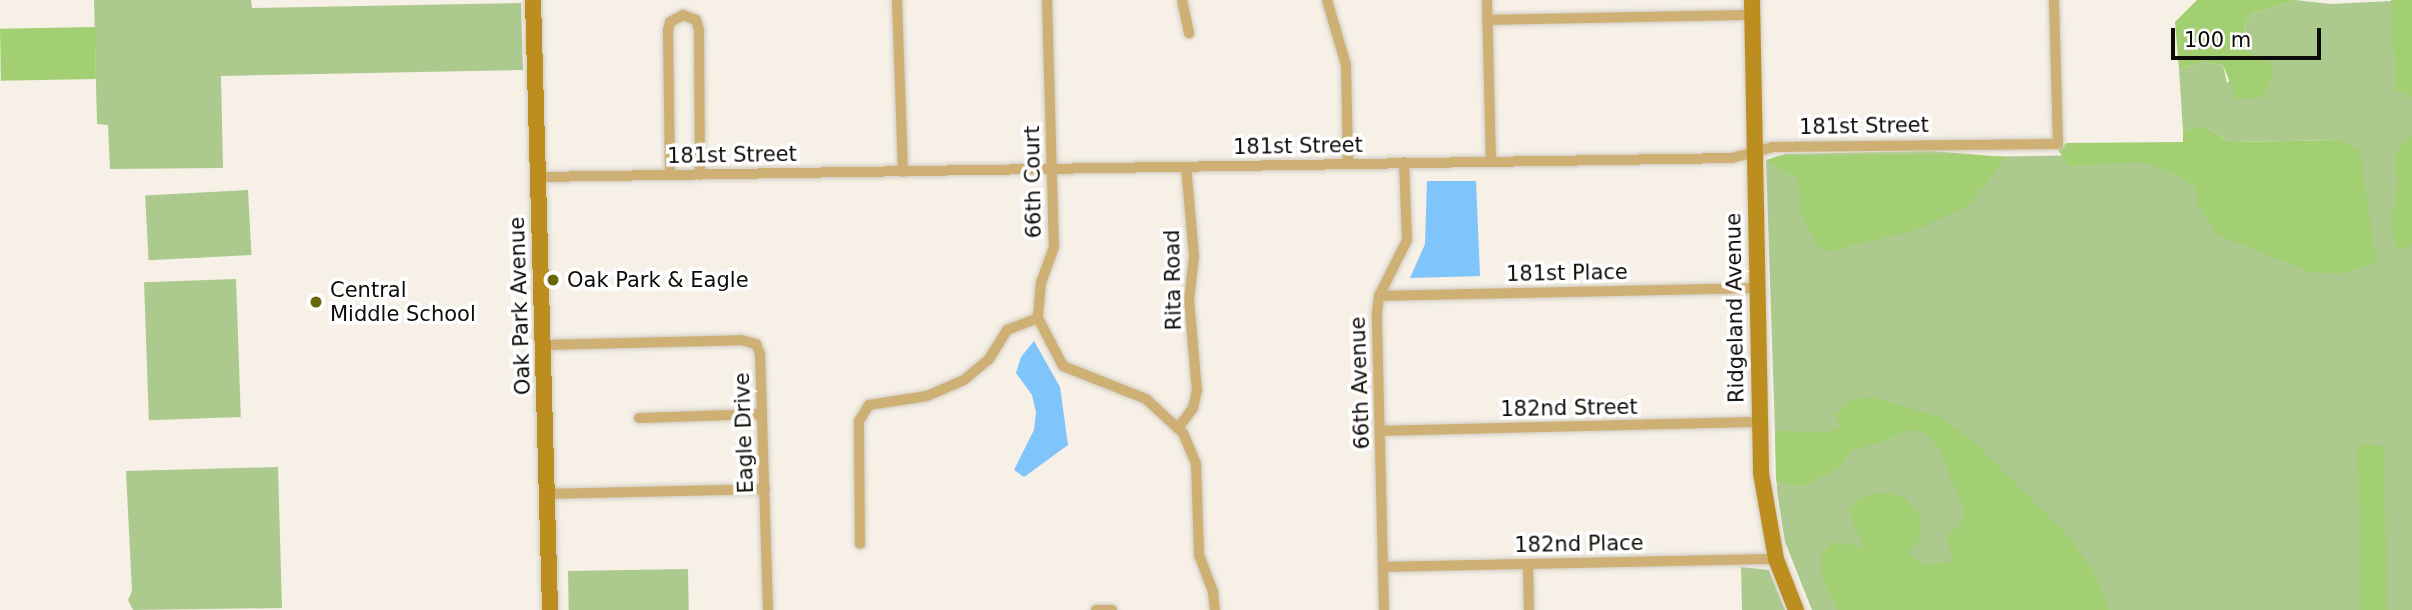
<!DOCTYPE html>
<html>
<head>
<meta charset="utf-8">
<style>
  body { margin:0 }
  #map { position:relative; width:2412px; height:610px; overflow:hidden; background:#f6f0e6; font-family:"DejaVu Sans",sans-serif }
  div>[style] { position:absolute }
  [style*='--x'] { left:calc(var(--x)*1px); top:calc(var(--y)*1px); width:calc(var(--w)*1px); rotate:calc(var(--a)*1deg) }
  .green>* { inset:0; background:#acc98e; transform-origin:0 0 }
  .forest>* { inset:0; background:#a3cf73; transform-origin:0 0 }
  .water>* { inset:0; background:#7fc4fa }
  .roads { filter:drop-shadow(0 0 2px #d1ccc2) drop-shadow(0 0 2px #d1ccc2) }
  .street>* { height:10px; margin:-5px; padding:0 5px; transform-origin:5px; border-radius:5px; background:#ceb074 }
  .secondary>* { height:16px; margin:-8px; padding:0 8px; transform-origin:8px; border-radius:8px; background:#bc8e20 }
  .dots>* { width:19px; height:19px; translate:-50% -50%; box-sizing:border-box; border:4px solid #fff; border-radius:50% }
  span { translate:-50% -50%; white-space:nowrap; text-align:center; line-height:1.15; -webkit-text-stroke:7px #fff; paint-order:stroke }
  .street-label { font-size:21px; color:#0e0c08 }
  .poi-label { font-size:21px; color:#0e0c08 }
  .left { translate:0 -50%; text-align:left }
  .scale { position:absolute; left:2171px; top:28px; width:150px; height:32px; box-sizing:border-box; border:4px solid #0e0c08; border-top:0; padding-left:9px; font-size:21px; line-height:24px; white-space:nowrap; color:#0e0c08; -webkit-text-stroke:5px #fff; paint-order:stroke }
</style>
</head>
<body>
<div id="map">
  <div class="green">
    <i style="clip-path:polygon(94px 0,251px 0,252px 8px,521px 3px,523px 70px,221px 76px,223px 168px,110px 169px,108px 125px,97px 124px)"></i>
    <i style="clip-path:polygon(2295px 0,2331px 4px,2412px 0,2412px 610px,1812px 610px,1785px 542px,1777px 491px,1766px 160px,2358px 151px,2340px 140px,2230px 142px,2208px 129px,2183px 131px,2179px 69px,2204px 62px,2223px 65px,2227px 83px,2253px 59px,2244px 27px,2252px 14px)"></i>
    <i style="left:248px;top:190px;width:65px;height:103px;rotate:87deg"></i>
    <i style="left:236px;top:279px;width:138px;height:92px;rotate:88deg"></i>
    <i style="clip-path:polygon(278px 467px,282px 608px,133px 610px,128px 600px,132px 591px,126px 471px)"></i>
    <i style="clip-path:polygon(1741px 567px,1769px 570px,1785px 610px,1742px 610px)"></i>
    <i style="left:688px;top:569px;width:41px;height:120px;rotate:89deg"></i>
  </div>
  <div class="forest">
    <i style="clip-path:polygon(2197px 0,2295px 0,2252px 14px,2244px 27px,2253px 58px,2271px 63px,2272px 75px,2263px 97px,2237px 100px,2223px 65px,2204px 62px,2179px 69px,2175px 22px)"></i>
    <i style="clip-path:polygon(2391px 0,2412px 0,2412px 98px,2396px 90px)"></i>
    <i style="left:95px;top:27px;width:52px;height:95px;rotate:89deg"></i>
    <i style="clip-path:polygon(2196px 128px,2208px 129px,2230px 142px,2340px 140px,2360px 151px,2376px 262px,2340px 274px,2310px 272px,2218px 235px,2198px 206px,2194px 185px,2164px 169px,2139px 162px,2069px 166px,2058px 150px,2067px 143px,2183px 142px,2183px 131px)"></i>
    <i style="clip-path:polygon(2412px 133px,2412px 245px,2406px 250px,2395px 246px,2392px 222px,2398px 180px,2393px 157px)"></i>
    <i style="clip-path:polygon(1931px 151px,2006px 157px,1969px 205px,1916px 230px,1835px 250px,1823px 251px,1808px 230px,1800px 208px,1798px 175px,1787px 174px,1766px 160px,1785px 154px)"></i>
    <i style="clip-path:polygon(1872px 397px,1940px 417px,1972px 440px,2065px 533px,2095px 573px,2109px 610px,1838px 610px,1823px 582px,1821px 556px,1833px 542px,1864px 547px,1848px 510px,1862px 497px,1884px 492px,1905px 498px,1921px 518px,1919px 540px,1909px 553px,1923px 565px,1953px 561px,1946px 537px,1959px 526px,1964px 510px,1938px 447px,1924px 431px,1905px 431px,1881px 443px,1853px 450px,1838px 469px,1801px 487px,1776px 481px,1775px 430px,1829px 433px,1841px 425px,1835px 415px,1850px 400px)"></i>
    <i style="clip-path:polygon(2365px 443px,2384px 447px,2387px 610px,2361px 610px,2358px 450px)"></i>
  </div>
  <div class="water">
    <i style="clip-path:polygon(1427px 181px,1476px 181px,1480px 276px,1410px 278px,1425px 244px)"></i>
    <i style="clip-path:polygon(1034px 341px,1060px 387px,1068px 445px,1024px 477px,1014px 470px,1034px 430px,1036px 412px,1032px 395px,1016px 373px,1021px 357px)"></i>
  </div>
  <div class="roads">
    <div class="street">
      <i style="--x:897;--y:0;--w:172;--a:88"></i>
      <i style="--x:1047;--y:0;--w:247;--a:88.4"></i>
      <i style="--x:1054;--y:247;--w:37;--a:110"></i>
      <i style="--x:1041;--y:282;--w:36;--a:95"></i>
      <i style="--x:1038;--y:318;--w:54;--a:62.5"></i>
      <i style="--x:1063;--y:366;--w:89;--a:21.7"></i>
      <i style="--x:1146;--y:399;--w:50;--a:42.6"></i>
      <i style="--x:1183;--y:433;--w:34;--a:67"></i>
      <i style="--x:1196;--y:464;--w:91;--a:88.1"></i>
      <i style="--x:1199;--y:555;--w:40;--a:69"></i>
      <i style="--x:1213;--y:592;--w:18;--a:84"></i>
      <i style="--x:1182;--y:0;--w:34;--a:78"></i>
      <i style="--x:1327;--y:0;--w:68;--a:73.7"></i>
      <i style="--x:1346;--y:65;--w:99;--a:88.8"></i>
      <i style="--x:1487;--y:0;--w:161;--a:88.6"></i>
      <i style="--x:1487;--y:20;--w:265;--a:-1.1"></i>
      <i style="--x:670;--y:175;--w:145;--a:-90.8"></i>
      <i style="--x:668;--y:30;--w:8;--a:-76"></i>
      <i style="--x:670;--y:22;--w:15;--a:-28"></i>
      <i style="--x:683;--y:15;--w:14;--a:21"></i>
      <i style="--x:696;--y:20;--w:10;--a:73"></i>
      <i style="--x:699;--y:30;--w:145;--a:89.6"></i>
      <i style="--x:538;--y:177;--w:1194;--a:-0.91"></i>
      <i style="--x:1732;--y:158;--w:42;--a:-15"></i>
      <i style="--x:1773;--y:147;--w:285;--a:-0.6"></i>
      <i style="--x:2058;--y:144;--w:144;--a:-91.6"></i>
      <i style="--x:1379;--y:296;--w:376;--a:-1.2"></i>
      <i style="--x:543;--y:345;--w:198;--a:-1.4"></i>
      <i style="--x:741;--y:340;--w:16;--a:15"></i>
      <i style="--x:756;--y:344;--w:11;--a:68"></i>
      <i style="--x:760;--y:354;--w:256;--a:88.2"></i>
      <i style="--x:639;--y:418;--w:123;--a:-1.9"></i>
      <i style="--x:1178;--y:428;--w:25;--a:-53"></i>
      <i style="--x:1193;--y:408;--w:17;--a:-77"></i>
      <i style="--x:1197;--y:391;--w:91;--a:-95"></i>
      <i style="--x:1189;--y:300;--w:44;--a:-83.5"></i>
      <i style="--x:1194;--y:256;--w:89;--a:-95.1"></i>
      <i style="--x:1381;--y:431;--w:377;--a:-1.4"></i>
      <i style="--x:547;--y:494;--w:218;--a:-1.3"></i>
      <i style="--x:860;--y:544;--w:123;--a:-90.5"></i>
      <i style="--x:859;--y:421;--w:19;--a:-58"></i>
      <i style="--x:869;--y:405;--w:59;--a:-8.8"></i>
      <i style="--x:927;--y:396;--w:40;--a:-23.4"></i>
      <i style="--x:964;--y:380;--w:33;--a:-40"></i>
      <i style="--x:989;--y:359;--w:34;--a:-58"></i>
      <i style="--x:1007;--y:330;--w:33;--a:-21"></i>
      <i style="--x:1528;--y:564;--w:46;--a:88.8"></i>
      <i style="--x:1383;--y:567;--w:393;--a:-1.2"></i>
      <i style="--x:1096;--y:610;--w:16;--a:0"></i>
      <i style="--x:1384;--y:610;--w:297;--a:-91.4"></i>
      <i style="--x:1377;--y:313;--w:17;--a:-83"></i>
      <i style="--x:1379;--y:296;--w:63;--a:-63.4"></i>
      <i style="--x:1407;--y:240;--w:78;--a:-92.2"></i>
    </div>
    <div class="secondary">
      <i style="--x:533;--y:0;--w:610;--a:88.4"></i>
      <i style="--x:1752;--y:0;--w:473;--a:88.9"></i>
      <i style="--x:1761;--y:473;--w:87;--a:80.1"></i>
      <i style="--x:1776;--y:559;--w:55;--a:68.6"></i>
    </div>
  </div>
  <div class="dots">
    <i style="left:553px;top:280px;background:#686906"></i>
    <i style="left:316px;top:302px;background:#686906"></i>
  </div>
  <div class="street-label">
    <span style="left:1864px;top:126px;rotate:-1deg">181st Street</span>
    <span style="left:1298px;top:146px;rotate:-1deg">181st Street</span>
    <span style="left:732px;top:155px;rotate:-1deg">181st Street</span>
    <span style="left:1033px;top:182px;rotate:-91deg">66th Court</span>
    <span style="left:1567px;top:273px;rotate:-1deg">181st Place</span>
    <span style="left:1173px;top:280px;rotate:-91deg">Rita Road</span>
    <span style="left:520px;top:306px;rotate:-92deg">Oak Park Avenue</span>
    <span style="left:1735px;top:308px;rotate:-91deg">Ridgeland Avenue</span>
    <span style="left:1360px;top:383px;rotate:-92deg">66th Avenue</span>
    <span style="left:1569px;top:408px;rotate:-1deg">182nd Street</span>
    <span style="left:744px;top:433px;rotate:-92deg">Eagle Drive</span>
    <span style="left:1579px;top:544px;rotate:-1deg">182nd Place</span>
  </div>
  <div class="poi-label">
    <span class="left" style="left:567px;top:280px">Oak Park &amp; Eagle</span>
    <span class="left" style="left:330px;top:302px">Central<br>Middle School</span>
  </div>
  <div class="scale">100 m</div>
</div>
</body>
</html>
